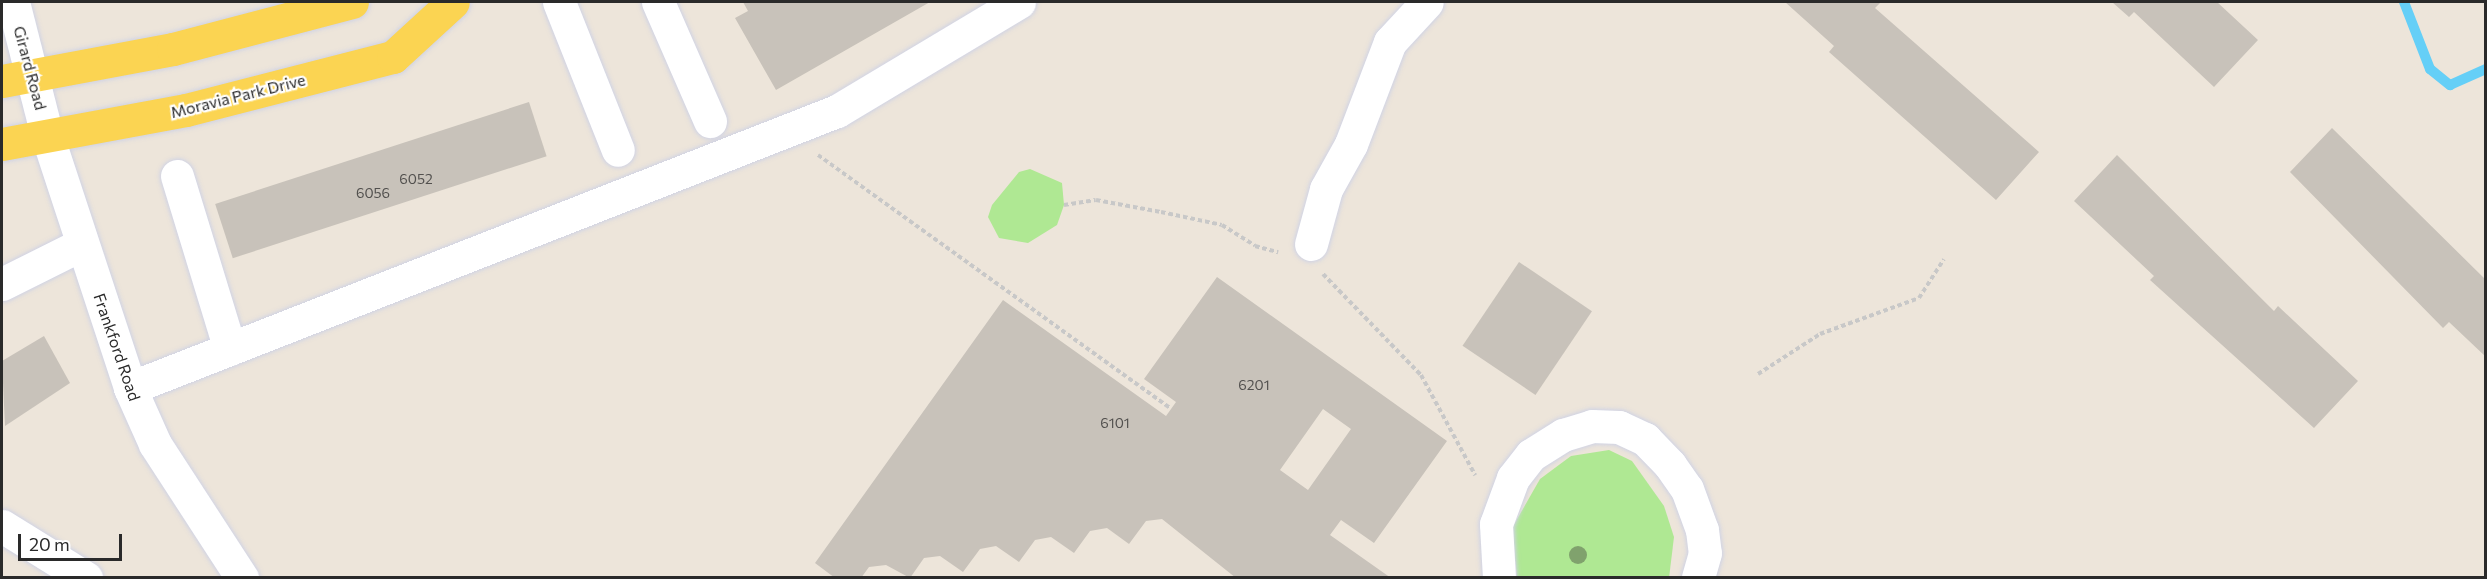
<!DOCTYPE html>
<html>
<head>
<meta charset="utf-8">
<style>
  body { margin:0 }
  #map { position:relative; width:2487px; height:579px; overflow:hidden; background:#ede5da; font-family:Commissioner,sans-serif }
  div>[style] { position:absolute }
  [style*='--x'] { left:calc(var(--x)*1px); top:calc(var(--y)*1px); width:calc(var(--w)*1px); rotate:calc(var(--a)*1deg) }
  .green>* { inset:0; background:#afe893 }
  .stream>* { height:10px; margin:-5px; padding:0 5px; transform-origin:5px; border-radius:5px; background:#65cff7 }
  .building>* { inset:0; background:#c8c2ba; transform-origin:0 0 }
  .path>* { height:4px; margin-top:-2px; transform-origin:0; background:repeating-linear-gradient(90deg,#c8c8c8 0 4.5px,transparent 0 7.5px) }
  .roads { filter:drop-shadow(0 0 2px #d0d3e4) drop-shadow(0 0 2px #d0d3e4) }
  .minor>* { height:33px; margin:-16.5px; padding:0 16.5px; transform-origin:16.5px; border-radius:16.5px; background:#fff }
  .major>* { height:33px; margin:-16.5px; padding:0 16.5px; transform-origin:16.5px; border-radius:16.5px; background:#fbd452 }
  .trees>* { width:18px; height:18px; margin:-9px; border-radius:50%; background:#80a26d }
  span { translate:-50% -50%; white-space:nowrap; text-align:center; line-height:1.15; -webkit-text-stroke:4.5px #fff; paint-order:stroke }
  .number-label { font-size:14px; color:#52504e }
  .number-label span { -webkit-text-stroke-width:0 }
  .street-label { font-size:16px; color:#2a2a2a }
  .frame { position:absolute; inset:0; border:3px solid #2a2a2a; pointer-events:none }
  .scale { position:absolute; left:18px; top:534px; width:104px; height:27px; box-sizing:border-box; border:3px solid #2a2a2a; border-top:0; padding-left:8px; font-size:18px; line-height:21px; white-space:nowrap; color:#2a2a2a; -webkit-text-stroke:4px #fff; paint-order:stroke }
</style>
</head>
<body>
<div id="map">
  <div class="green">
    <i style="clip-path:polygon(1030px 169px,1062px 183px,1064px 205px,1057px 225px,1028px 243px,999px 238px,988px 217px,992px 205px,1019px 172px)"></i>
    <i style="clip-path:polygon(1609px 450px,1632px 461px,1664px 506px,1674px 537px,1669px 578px,1517px 577px,1512px 528px,1540px 479px,1571px 456px)"></i>
  </div>
  <div class="stream">
    <i style="--x:2404;--y:2;--w:72;--a:68.8"></i>
    <i style="--x:2430;--y:69;--w:26;--a:39"></i>
    <i style="--x:2450;--y:85;--w:39;--a:-24"></i>
  </div>
  <div class="building">
    <i style="clip-path:polygon(743px 2px,930px 2px,776px 90px,735px 18px,748px 11px)"></i>
    <i style="clip-path:polygon(1785px 2px,1881px 2px,1875px 8px,2039px 152px,1996px 200px,1829px 52px,1834px 46px)"></i>
    <i style="clip-path:polygon(2112px 2px,2217px 2px,2258px 40px,2214px 87px,2134px 12px,2129px 17px)"></i>
    <i style="left:529px;top:102px;width:57px;height:330px;rotate:72deg"></i>
    <i style="clip-path:polygon(2332px 128px,2486px 280px,2486px 357px,2449px 322px,2443px 328px,2290px 172px)"></i>
    <i style="clip-path:polygon(2117px 155px,2274px 311px,2278px 306px,2358px 381px,2314px 428px,2150px 280px,2154px 276px,2074px 201px)"></i>
    <i style="left:1519px;top:262px;width:88px;height:101px;rotate:34deg"></i>
    <i style="clip-path:polygon(evenodd,1217px 277px,1447px 441px,1374px 543px,1341px 520px,1330px 535px,1391px 578px,1236px 578px,1162px 519px,1146px 521px,1129px 544px,1107px 528px,1090px 531px,1074px 553px,1051px 537px,1035px 540px,1019px 562px,996px 546px,980px 549px,963px 572px,940px 556px,924px 558px,910px 578px,886px 565px,869px 567px,861px 578px,835px 578px,815px 563px,1003px 300px,1166px 416px,1176px 402px,1144px 379px,1217px 277px,1323px 409px,1351px 429px,1308px 490px,1280px 470px,1323px 409px)"></i>
    <i style="clip-path:polygon(44px 336px,70px 383px,5px 426px,2px 361px)"></i>
  </div>
  <div class="path">
    <i style="--x:818;--y:155;--w:435;--a:35.7"></i>
    <i style="--x:1064;--y:205;--w:32;--a:-9"></i>
    <i style="--x:1096;--y:200;--w:66;--a:10.5"></i>
    <i style="--x:1161;--y:212;--w:62;--a:12"></i>
    <i style="--x:1222;--y:225;--w:39;--a:32"></i>
    <i style="--x:1255;--y:246;--w:24;--a:15"></i>
    <i style="--x:1323;--y:274;--w:141;--a:45.9"></i>
    <i style="--x:1421;--y:375;--w:114;--a:61.6"></i>
    <i style="--x:1758;--y:374;--w:74;--a:-32.8"></i>
    <i style="--x:1820;--y:334;--w:105;--a:-20"></i>
    <i style="--x:1919;--y:298;--w:46;--a:-57.3"></i>
  </div>
  <div class="roads">
    <div class="minor">
      <i style="--x:13;--y:2;--w:137;--a:75.7"></i>
      <i style="--x:47;--y:135;--w:266;--a:71.8"></i>
      <i style="--x:130;--y:388;--w:61;--a:65.9"></i>
      <i style="--x:155;--y:444;--w:160;--a:57"></i>
      <i style="--x:559;--y:2;--w:159;--a:68.3"></i>
      <i style="--x:658;--y:2;--w:130;--a:66.4"></i>
      <i style="--x:177;--y:176;--w:181;--a:73"></i>
      <i style="--x:1311;--y:244;--w:57;--a:-74.7"></i>
      <i style="--x:1326;--y:189;--w:51;--a:-60.9"></i>
      <i style="--x:1351;--y:144;--w:109;--a:-69.1"></i>
      <i style="--x:1390;--y:42;--w:54;--a:-47.2"></i>
      <i style="--x:2;--y:284;--w:89;--a:-26.6"></i>
      <i style="--x:130;--y:388;--w:759;--a:-21.4"></i>
      <i style="--x:837;--y:111;--w:212;--a:-30.9"></i>
      <i style="--x:2;--y:526;--w:99;--a:31.8"></i>
      <i style="--x:1499;--y:578;--w:54;--a:-93.2"></i>
      <i style="--x:1496;--y:524;--w:49;--a:-69.7"></i>
      <i style="--x:1513;--y:478;--w:29;--a:-52"></i>
      <i style="--x:1531;--y:455;--w:38;--a:-32"></i>
      <i style="--x:1563;--y:435;--w:30;--a:-17"></i>
      <i style="--x:1592;--y:426;--w:27;--a:2"></i>
      <i style="--x:1619;--y:427;--w:29;--a:25"></i>
      <i style="--x:1645;--y:439;--w:36;--a:46"></i>
      <i style="--x:1670;--y:465;--w:29;--a:55"></i>
      <i style="--x:1687;--y:489;--w:44;--a:69.9"></i>
      <i style="--x:1702;--y:530;--w:23;--a:83"></i>
      <i style="--x:1705;--y:553;--w:26;--a:106"></i>
    </div>
    <div class="major">
      <i style="--x:2;--y:81;--w:174;--a:-10.6"></i>
      <i style="--x:173;--y:49;--w:185;--a:-14.7"></i>
      <i style="--x:2;--y:144;--w:187;--a:-10.5"></i>
      <i style="--x:186;--y:110;--w:214;--a:-14.4"></i>
      <i style="--x:393;--y:57;--w:81;--a:-42.5"></i>
    </div>
  </div>
  <div class="trees">
    <i style="left:1578px;top:555px"></i>
  </div>
  <div class="number-label">
    <span style="left:416px;top:179px">6052</span>
    <span style="left:373px;top:193px">6056</span>
    <span style="left:1254px;top:385px">6201</span>
    <span style="left:1115px;top:423px">6101</span>
  </div>
  <div class="street-label">
    <span style="left:30px;top:68px;rotate:75deg">Girard Road</span>
    <span style="left:238px;top:96px;rotate:-14deg">Moravia Park Drive</span>
    <span style="left:117px;top:347px;rotate:71deg">Frankford Road</span>
  </div>
  <div class="frame"></div>
  <div class="scale">20 m</div>
</div>
</body>
</html>
